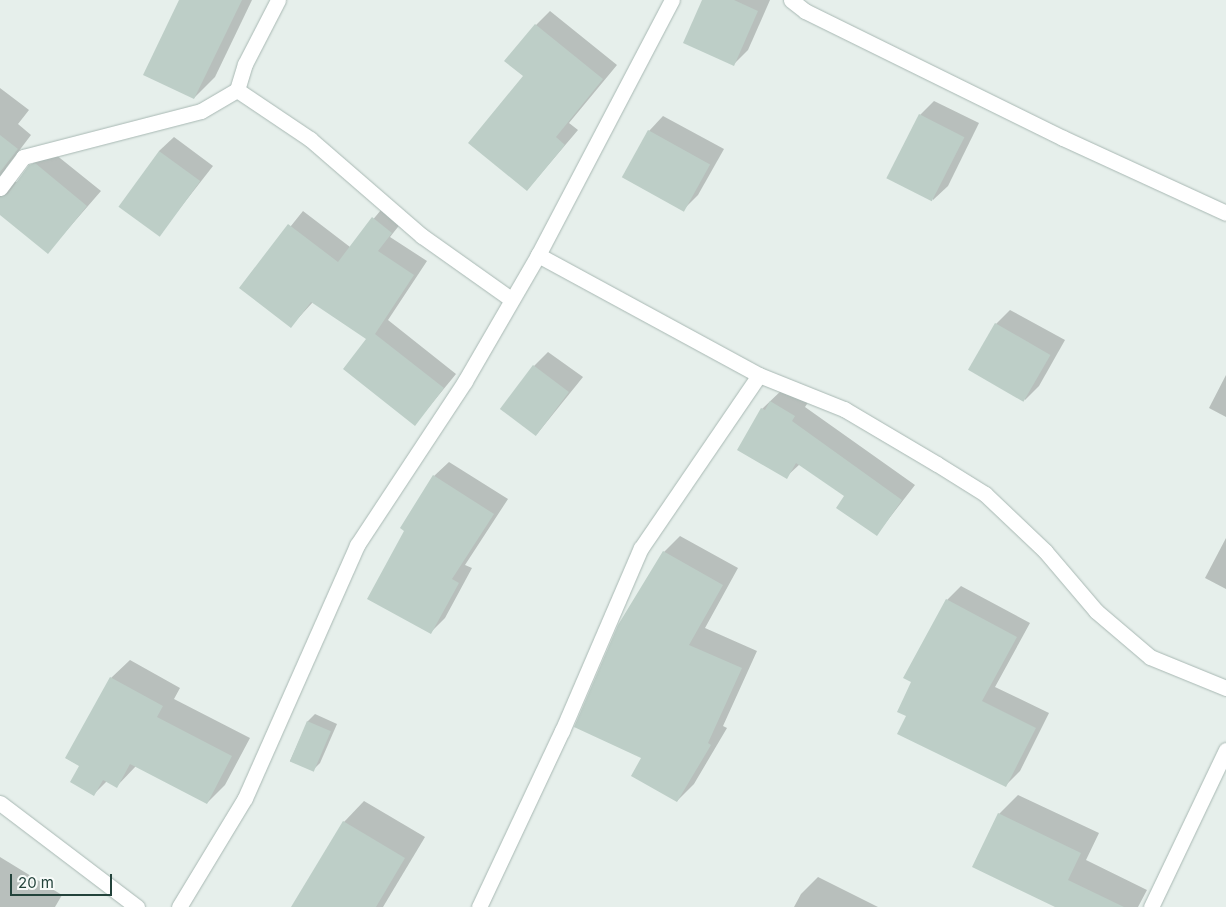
<!DOCTYPE html>
<html>
<head>
<meta charset="utf-8">
<style>
  body { margin:0 }
  #map { position:relative; width:1226px; height:907px; overflow:hidden; background:#e6efeb; font-family:Inter,sans-serif }
  div>[style] { position:absolute }
  [style*='--x'] { left:calc(var(--x)*1px); top:calc(var(--y)*1px); width:calc(var(--w)*1px); rotate:calc(var(--a)*1deg) }
  .shadow>* { inset:0; background:#0003 }
  .building>* { inset:0; background:#bdcec7; transform-origin:0 0 }
  .roads { filter:drop-shadow(0 0 1px #a8b8b3) drop-shadow(0 0 1px #a8b8b3) }
  .minor>* { height:15px; margin:-7.5px; padding:0 7.5px; transform-origin:7.5px; border-radius:7.5px; background:#fff }
  span { translate:-50% -50%; white-space:nowrap; text-align:center; line-height:1.15; -webkit-text-stroke:4.5px #f7fbf9; paint-order:stroke }
  .scale { position:absolute; left:10px; top:874px; width:102px; height:22px; box-sizing:border-box; border:2px solid #23433b; border-top:0; padding-left:6px; font-size:15px; line-height:18px; white-space:nowrap; color:#23433b; -webkit-text-stroke:4px #f7fbf9; paint-order:stroke }
</style>
</head>
<body>
<div id="map">
  <div class="shadow">
    <i style="clip-path:polygon(180px 0,252px 0,215px 77px,194px 98px)"></i>
    <i style="clip-path:polygon(703px 0,770px 0,748px 50px,734px 64px)"></i>
    <i style="clip-path:polygon(550px 11px,617px 65px,569px 123px,578px 130px,527px 190px,524px 76px,536px 25px)"></i>
    <i style="clip-path:polygon(0 88px,29px 110px,18px 124px,31px 135px,6px 168px,8px 181px,17px 182px,44px 151px,50px 150px,101px 191px,48px 252px,0 202px)"></i>
    <i style="clip-path:polygon(934px 101px,979px 123px,948px 186px,933px 200px,920px 115px)"></i>
    <i style="clip-path:polygon(663px 116px,724px 149px,698px 195px,684px 209px,649px 131px)"></i>
    <i style="clip-path:polygon(174px 137px,213px 166px,159px 235px,159px 151px)"></i>
    <i style="clip-path:polygon(386px 204px,405px 218px,390px 237px,427px 261px,388px 320px,456px 374px,415px 424px,368px 338px,313px 302px,291px 326px,241px 288px,303px 211px,350px 247px)"></i>
    <i style="clip-path:polygon(1010px 310px,1065px 340px,1039px 386px,1025px 400px,996px 324px)"></i>
    <i style="clip-path:polygon(548px 352px,583px 377px,537px 434px,534px 366px)"></i>
    <i style="clip-path:polygon(1226px 375px,1226px 417px,1209px 408px)"></i>
    <i style="clip-path:polygon(785px 387px,809px 401px,805px 407px,915px 485px,877px 534px,846px 495px,800px 464px,786px 477px,762px 409px)"></i>
    <i style="clip-path:polygon(449px 462px,508px 499px,465px 565px,472px 568px,445px 618px,431px 632px,434px 476px)"></i>
    <i style="clip-path:polygon(680px 536px,738px 568px,705px 628px,757px 651px,723px 726px,727px 728px,694px 784px,677px 801px,643px 758px,664px 552px)"></i>
    <i style="clip-path:polygon(1226px 538px,1226px 589px,1205px 578px)"></i>
    <i style="clip-path:polygon(961px 586px,1030px 623px,995px 687px,1049px 713px,1020px 771px,1006px 785px,908px 716px,913px 682px,905px 677px,947px 600px)"></i>
    <i style="clip-path:polygon(130px 660px,180px 688px,174px 699px,250px 738px,225px 785px,207px 803px,136px 766px,117px 786px,107px 781px,94px 794px,80px 766px,66px 758px,111px 678px)"></i>
    <i style="clip-path:polygon(315px 714px,337px 724px,320px 763px,313px 770px,290px 761px,308px 721px)"></i>
    <i style="clip-path:polygon(1018px 795px,1099px 833px,1086px 860px,1147px 890px,1138px 907px,1058px 907px,999px 814px)"></i>
    <i style="clip-path:polygon(364px 801px,425px 837px,383px 907px,292px 907px,344px 822px)"></i>
    <i style="clip-path:polygon(0 857px,62px 895px,55px 907px,0 907px)"></i>
    <i style="clip-path:polygon(818px 877px,878px 907px,794px 907px,801px 894px)"></i>
  </div>
  <div class="building">
    <i style="clip-path:polygon(179px 0,242px 0,194px 99px,143px 75px)"></i>
    <i style="clip-path:polygon(702px 0,734px 0,758px 11px,734px 66px,683px 43px)"></i>
    <i style="clip-path:polygon(535px 24px,603px 79px,556px 137px,565px 145px,527px 191px,468px 143px,523px 76px,504px 61px)"></i>
    <i style="left:919px;top:114px;width:51px;height:72px;rotate:27deg"></i>
    <i style="left:648px;top:130px;width:71px;height:54px;rotate:29deg"></i>
    <i style="clip-path:polygon(0 135px,18px 149px,0 172px)"></i>
    <i style="left:159px;top:151px;width:51px;height:69px;rotate:36deg"></i>
    <i style="clip-path:polygon(35px 163px,87px 206px,48px 254px,0 215px,0 197px,8px 194px,29px 165px)"></i>
    <i style="clip-path:polygon(372px 217px,392px 233px,378px 251px,414px 275px,375px 334px,444px 388px,415px 426px,343px 369px,366px 339px,311px 302px,291px 328px,239px 288px,288px 224px,338px 262px)"></i>
    <i style="left:995px;top:323px;width:64px;height:54px;rotate:30deg"></i>
    <i style="left:533px;top:365px;width:45px;height:55px;rotate:37deg"></i>
    <i style="clip-path:polygon(770px 401px,795px 416px,792px 421px,902px 500px,877px 536px,836px 508px,844px 496px,796px 463px,787px 479px,737px 450px,761px 408px,765px 410px)"></i>
    <i style="clip-path:polygon(433px 475px,494px 514px,452px 579px,459px 583px,431px 634px,367px 599px,404px 531px,400px 528px)"></i>
    <i style="clip-path:polygon(663px 551px,723px 585px,689px 645px,742px 668px,708px 743px,711px 745px,677px 802px,631px 776px,641px 758px,574px 727px,618px 625px)"></i>
    <i style="clip-path:polygon(946px 599px,1017px 637px,982px 701px,1036px 728px,1006px 787px,897px 734px,906px 716px,897px 712px,911px 682px,903px 678px)"></i>
    <i style="clip-path:polygon(110px 677px,163px 706px,157px 717px,232px 756px,207px 804px,130px 764px,117px 788px,103px 780px,94px 796px,70px 782px,79px 766px,65px 758px)"></i>
    <i style="left:307px;top:721px;width:26px;height:44px;rotate:23deg"></i>
    <i style="clip-path:polygon(998px 813px,1081px 853px,1068px 880px,1124px 907px,1055px 907px,972px 867px)"></i>
    <i style="clip-path:polygon(343px 821px,405px 858px,376px 907px,291px 907px)"></i>
  </div>
  <div class="roads">
    <div class="minor">
      <i style="--x:791;--y:0;--w:18;--a:38"></i>
      <i style="--x:805;--y:11;--w:288;--a:26.2"></i>
      <i style="--x:1063;--y:138;--w:179;--a:24.7"></i>
      <i style="--x:237;--y:90;--w:88;--a:33.9"></i>
      <i style="--x:310;--y:139;--w:148;--a:40.9"></i>
      <i style="--x:422;--y:236;--w:109;--a:35.3"></i>
      <i style="--x:0;--y:188;--w:39;--a:-53"></i>
      <i style="--x:23;--y:157;--w:184;--a:-14.5"></i>
      <i style="--x:201;--y:111;--w:42;--a:-30.3"></i>
      <i style="--x:237;--y:90;--w:27;--a:-73"></i>
      <i style="--x:245;--y:64;--w:72;--a:-62.7"></i>
      <i style="--x:538;--y:255;--w:251;--a:28.5"></i>
      <i style="--x:759;--y:375;--w:92;--a:21.8"></i>
      <i style="--x:844;--y:409;--w:108;--a:30.6"></i>
      <i style="--x:937;--y:464;--w:57;--a:32"></i>
      <i style="--x:985;--y:494;--w:83;--a:43.5"></i>
      <i style="--x:1045;--y:551;--w:79;--a:49.6"></i>
      <i style="--x:1096;--y:611;--w:71;--a:40.4"></i>
      <i style="--x:1150;--y:657;--w:82;--a:22.2"></i>
      <i style="--x:0;--y:803;--w:172;--a:37.2"></i>
      <i style="--x:179;--y:907;--w:127;--a:-58.8"></i>
      <i style="--x:245;--y:798;--w:277;--a:-66.1"></i>
      <i style="--x:357;--y:545;--w:196;--a:-56.6"></i>
      <i style="--x:465;--y:381;--w:146;--a:-59.9"></i>
      <i style="--x:538;--y:255;--w:288;--a:-62.3"></i>
      <i style="--x:479;--y:907;--w:195;--a:-64.8"></i>
      <i style="--x:562;--y:731;--w:199;--a:-66.7"></i>
      <i style="--x:641;--y:548;--w:209;--a:-55.7"></i>
      <i style="--x:1151;--y:907;--w:174;--a:-64.5"></i>
    </div>
  </div>
  <div class="scale">20 m</div>
</div>
</body>
</html>
